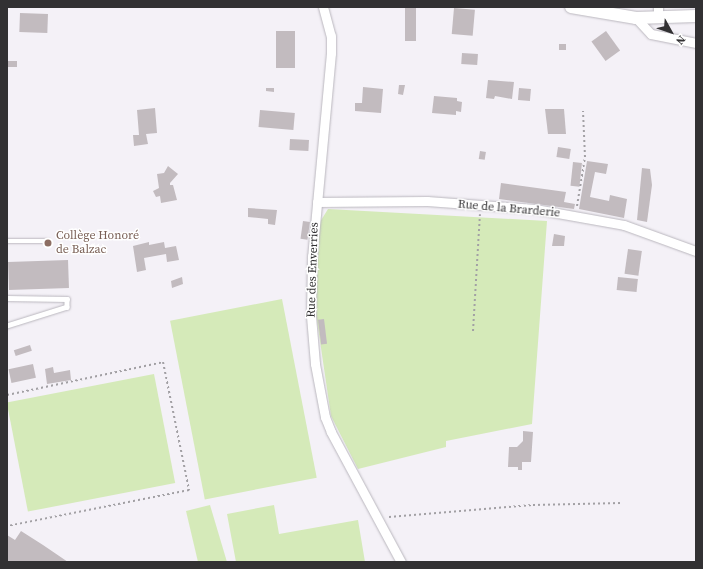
<!DOCTYPE html>
<html>
<head>
<meta charset="utf-8">
<style>
  body { margin:0 }
  #map { position:relative; width:703px; height:569px; overflow:hidden; background:#f4f1f7; font-family:"Source Serif 4",serif }
  div>[style] { position:absolute }
  [style*='--x'] { left:calc(var(--x)*1px); top:calc(var(--y)*1px); width:calc(var(--w)*1px); rotate:calc(var(--a)*1deg) }
  .green>* { inset:0; background:#d5eab9; transform-origin:0 0 }
  .building>* { inset:0; background:#c2bbbf; transform-origin:0 0 }
  .path>* { height:2px; margin-top:-1px; transform-origin:0; background:repeating-linear-gradient(90deg,#a2a0a4 0 2px,transparent 0 5px) }
  .roads { filter:drop-shadow(0 0 1px #bab7be) drop-shadow(0 0 1px #bab7be) }
  .service>* { height:4.5px; margin:-2.25px; padding:0 2.25px; transform-origin:2.25px; border-radius:2.25px; background:#fff }
  .minor>* { height:9px; margin:-4.5px; padding:0 4.5px; transform-origin:4.5px; border-radius:4.5px; background:#fff }
  .tertiary>* { height:12px; margin:-6px; padding:0 6px; transform-origin:6px; border-radius:6px; background:#fff }
  .dots>* { width:11px; height:11px; translate:-50% -50%; box-sizing:border-box; border:2px solid #fff; border-radius:50% }
  span { translate:-50% -50%; white-space:nowrap; text-align:center; line-height:1.15; -webkit-text-stroke:3px #fff; paint-order:stroke }
  .street-label { font-size:12px; color:#323133 }
  .education-label { font-size:12px; color:#785e54 }
  .left { translate:0 -50%; text-align:left }
  .frame { position:absolute; inset:0; border:8px solid #323133; pointer-events:none }
  .north { position:absolute; left:651px; top:12px; width:40px; height:40px; -webkit-text-stroke:3px #fff; paint-order:stroke; rotate:130deg; font-size:11px; font-weight:700; line-height:16px; text-align:center; color:#323133 }
  .north::after { content:''; display:block; margin:auto; width:14px; height:18px; background:#323133; clip-path:polygon(50% 0,100% 100%,50% 72%,0 100%) }
</style>
</head>
<body>
<div id="map">
  <div class="green">
    <i style="clip-path:polygon(328px 209px,547px 221px,532px 424px,446px 441px,446px 447px,358px 469px,331px 416px,315px 307px,320px 222px)"></i>
    <i style="left:282px;top:299px;width:182px;height:114px;rotate:79deg"></i>
    <i style="left:154px;top:374px;width:111px;height:150px;rotate:79deg"></i>
    <i style="clip-path:polygon(210px 505px,227px 562px,198px 562px,186px 511px)"></i>
    <i style="clip-path:polygon(274px 505px,279px 534px,358px 520px,365px 562px,236px 562px,227px 514px)"></i>
  </div>
  <div class="building">
    <i style="left:405px;top:7px;width:11px;height:34px"></i>
    <i style="left:454px;top:8px;width:21px;height:26px;rotate:5deg"></i>
    <i style="left:20px;top:13px;width:28px;height:19px;rotate:2deg"></i>
    <i style="left:276px;top:31px;width:19px;height:37px"></i>
    <i style="left:606px;top:31px;width:24px;height:18px;rotate:54deg"></i>
    <i style="left:559px;top:44px;width:7px;height:6px"></i>
    <i style="left:462px;top:53px;width:16px;height:11px;rotate:4deg"></i>
    <i style="left:17px;top:61px;width:6px;height:10px;rotate:90deg"></i>
    <i style="clip-path:polygon(488px 80px,514px 82px,512px 99px,495px 96px,494px 99px,486px 98px)"></i>
    <i style="clip-path:polygon(399px 85px,405px 85px,403px 95px,398px 94px)"></i>
    <i style="clip-path:polygon(363px 87px,383px 89px,381px 113px,355px 111px,355px 103px,362px 103px)"></i>
    <i style="clip-path:polygon(266px 88px,274px 88px,274px 92px,266px 91px)"></i>
    <i style="left:519px;top:88px;width:12px;height:12px;rotate:5deg"></i>
    <i style="clip-path:polygon(434px 96px,457px 98px,457px 101px,462px 102px,461px 112px,456px 111px,456px 115px,432px 113px)"></i>
    <i style="clip-path:polygon(155px 108px,157px 133px,146px 134px,148px 144px,134px 146px,133px 135px,139px 135px,137px 110px)"></i>
    <i style="clip-path:polygon(545px 109px,564px 109px,566px 134px,548px 134px)"></i>
    <i style="left:260px;top:110px;width:35px;height:17px;rotate:5deg"></i>
    <i style="left:290px;top:139px;width:19px;height:11px;rotate:3deg"></i>
    <i style="left:558px;top:147px;width:13px;height:10px;rotate:9deg"></i>
    <i style="left:480px;top:151px;width:6px;height:8px;rotate:9deg"></i>
    <i style="clip-path:polygon(587px 161px,608px 164px,606px 174px,595px 172px,590px 197px,609px 201px,610px 195px,627px 199px,624px 218px,579px 209px)"></i>
    <i style="left:573px;top:162px;width:9px;height:24px;rotate:6deg"></i>
    <i style="clip-path:polygon(168px 166px,178px 174px,170px 183px,170px 185px,173px 185px,177px 200px,161px 203px,160px 196px,156px 197px,153px 191px,159px 188px,157px 174px,164px 173px)"></i>
    <i style="clip-path:polygon(642px 168px,650px 169px,652px 185px,647px 222px,637px 220px)"></i>
    <i style="clip-path:polygon(501px 183px,566px 192px,564px 202px,575px 204px,574px 209px,499px 199px)"></i>
    <i style="clip-path:polygon(248px 208px,277px 210px,275px 225px,268px 224px,268px 219px,248px 217px)"></i>
    <i style="left:303px;top:221px;width:7px;height:18px;rotate:8deg"></i>
    <i style="clip-path:polygon(554px 234px,565px 236px,564px 246px,552px 246px)"></i>
    <i style="clip-path:polygon(149px 242px,149px 245px,164px 242px,165px 248px,176px 246px,179px 260px,167px 262px,166px 254px,144px 258px,146px 270px,137px 272px,133px 246px)"></i>
    <i style="left:628px;top:249px;width:14px;height:25px;rotate:8deg"></i>
    <i style="left:68px;top:260px;width:28px;height:60px;rotate:88deg"></i>
    <i style="clip-path:polygon(182px 277px,183px 284px,172px 288px,171px 281px)"></i>
    <i style="left:618px;top:277px;width:20px;height:13px;rotate:6deg"></i>
    <i style="left:324px;top:319px;width:25px;height:6px;rotate:83deg"></i>
    <i style="left:30px;top:345px;width:6px;height:17px;rotate:72deg"></i>
    <i style="left:33px;top:364px;width:14px;height:25px;rotate:78deg"></i>
    <i style="clip-path:polygon(53px 367px,54px 373px,70px 370px,71px 380px,47px 384px,45px 369px)"></i>
    <i style="clip-path:polygon(523px 431px,533px 432px,531px 462px,522px 462px,522px 470px,518px 470px,518px 467px,508px 467px,509px 447px,517px 447px,523px 441px)"></i>
    <i style="clip-path:polygon(21px 531px,43px 545px,68px 562px,7px 562px,7px 535px,15px 540px)"></i>
  </div>
  <div class="path">
    <i style="--x:577;--y:206;--w:50;--a:-80.7"></i>
    <i style="--x:585;--y:157;--w:46;--a:-92.5"></i>
    <i style="--x:473;--y:331;--w:117;--a:-86.6"></i>
    <i style="--x:7;--y:395;--w:159;--a:-11.9"></i>
    <i style="--x:163;--y:362;--w:131;--a:78.5"></i>
    <i style="--x:189;--y:490;--w:186;--a:168.8"></i>
    <i style="--x:389;--y:517;--w:144;--a:-4.8"></i>
    <i style="--x:533;--y:505;--w:88;--a:-1.3"></i>
  </div>
  <div class="roads">
    <div class="service">
      <i style="--x:7;--y:241;--w:41;--a:0"></i>
      <i style="--x:7;--y:298;--w:60;--a:1"></i>
      <i style="--x:67;--y:299;--w:8;--a:90"></i>
      <i style="--x:67;--y:307;--w:63;--a:162.4"></i>
    </div>
    <div class="minor">
      <i style="--x:323;--y:7;--w:30;--a:75"></i>
      <i style="--x:331;--y:36;--w:17;--a:90"></i>
      <i style="--x:331;--y:53;--w:204;--a:95.3"></i>
      <i style="--x:312;--y:256;--w:60;--a:91"></i>
      <i style="--x:311;--y:316;--w:48;--a:85.2"></i>
      <i style="--x:315;--y:364;--w:54;--a:79.3"></i>
      <i style="--x:325;--y:417;--w:16;--a:68"></i>
      <i style="--x:331;--y:432;--w:148;--a:61.7"></i>
      <i style="--x:636;--y:18;--w:22;--a:47"></i>
      <i style="--x:651;--y:34;--w:46;--a:11.3"></i>
      <i style="--x:658;--y:18;--w:11;--a:-90"></i>
      <i style="--x:317;--y:202;--w:110;--a:-0.5"></i>
      <i style="--x:427;--y:201;--w:108;--a:4.2"></i>
      <i style="--x:535;--y:209;--w:90;--a:10.2"></i>
      <i style="--x:624;--y:225;--w:77;--a:19.9"></i>
    </div>
    <div class="tertiary">
      <i style="--x:571;--y:7;--w:66;--a:9.6"></i>
      <i style="--x:636;--y:18;--w:60;--a:-1.9"></i>
    </div>
  </div>
  <div class="dots">
    <i style="left:48px;top:243px;background:#8d6e63"></i>
  </div>
  <div class="street-label">
    <span style="left:509px;top:209px;rotate:5deg">Rue de la Brarderie</span>
    <span style="left:313px;top:270px;rotate:-88deg">Rue des Enverries</span>
  </div>
  <div class="education-label">
    <span class="left" style="left:56px;top:243px">Collège Honoré<br>de Balzac</span>
  </div>
  <div class="frame"></div>
  <div class="north">N</div>
</div>
</body>
</html>
